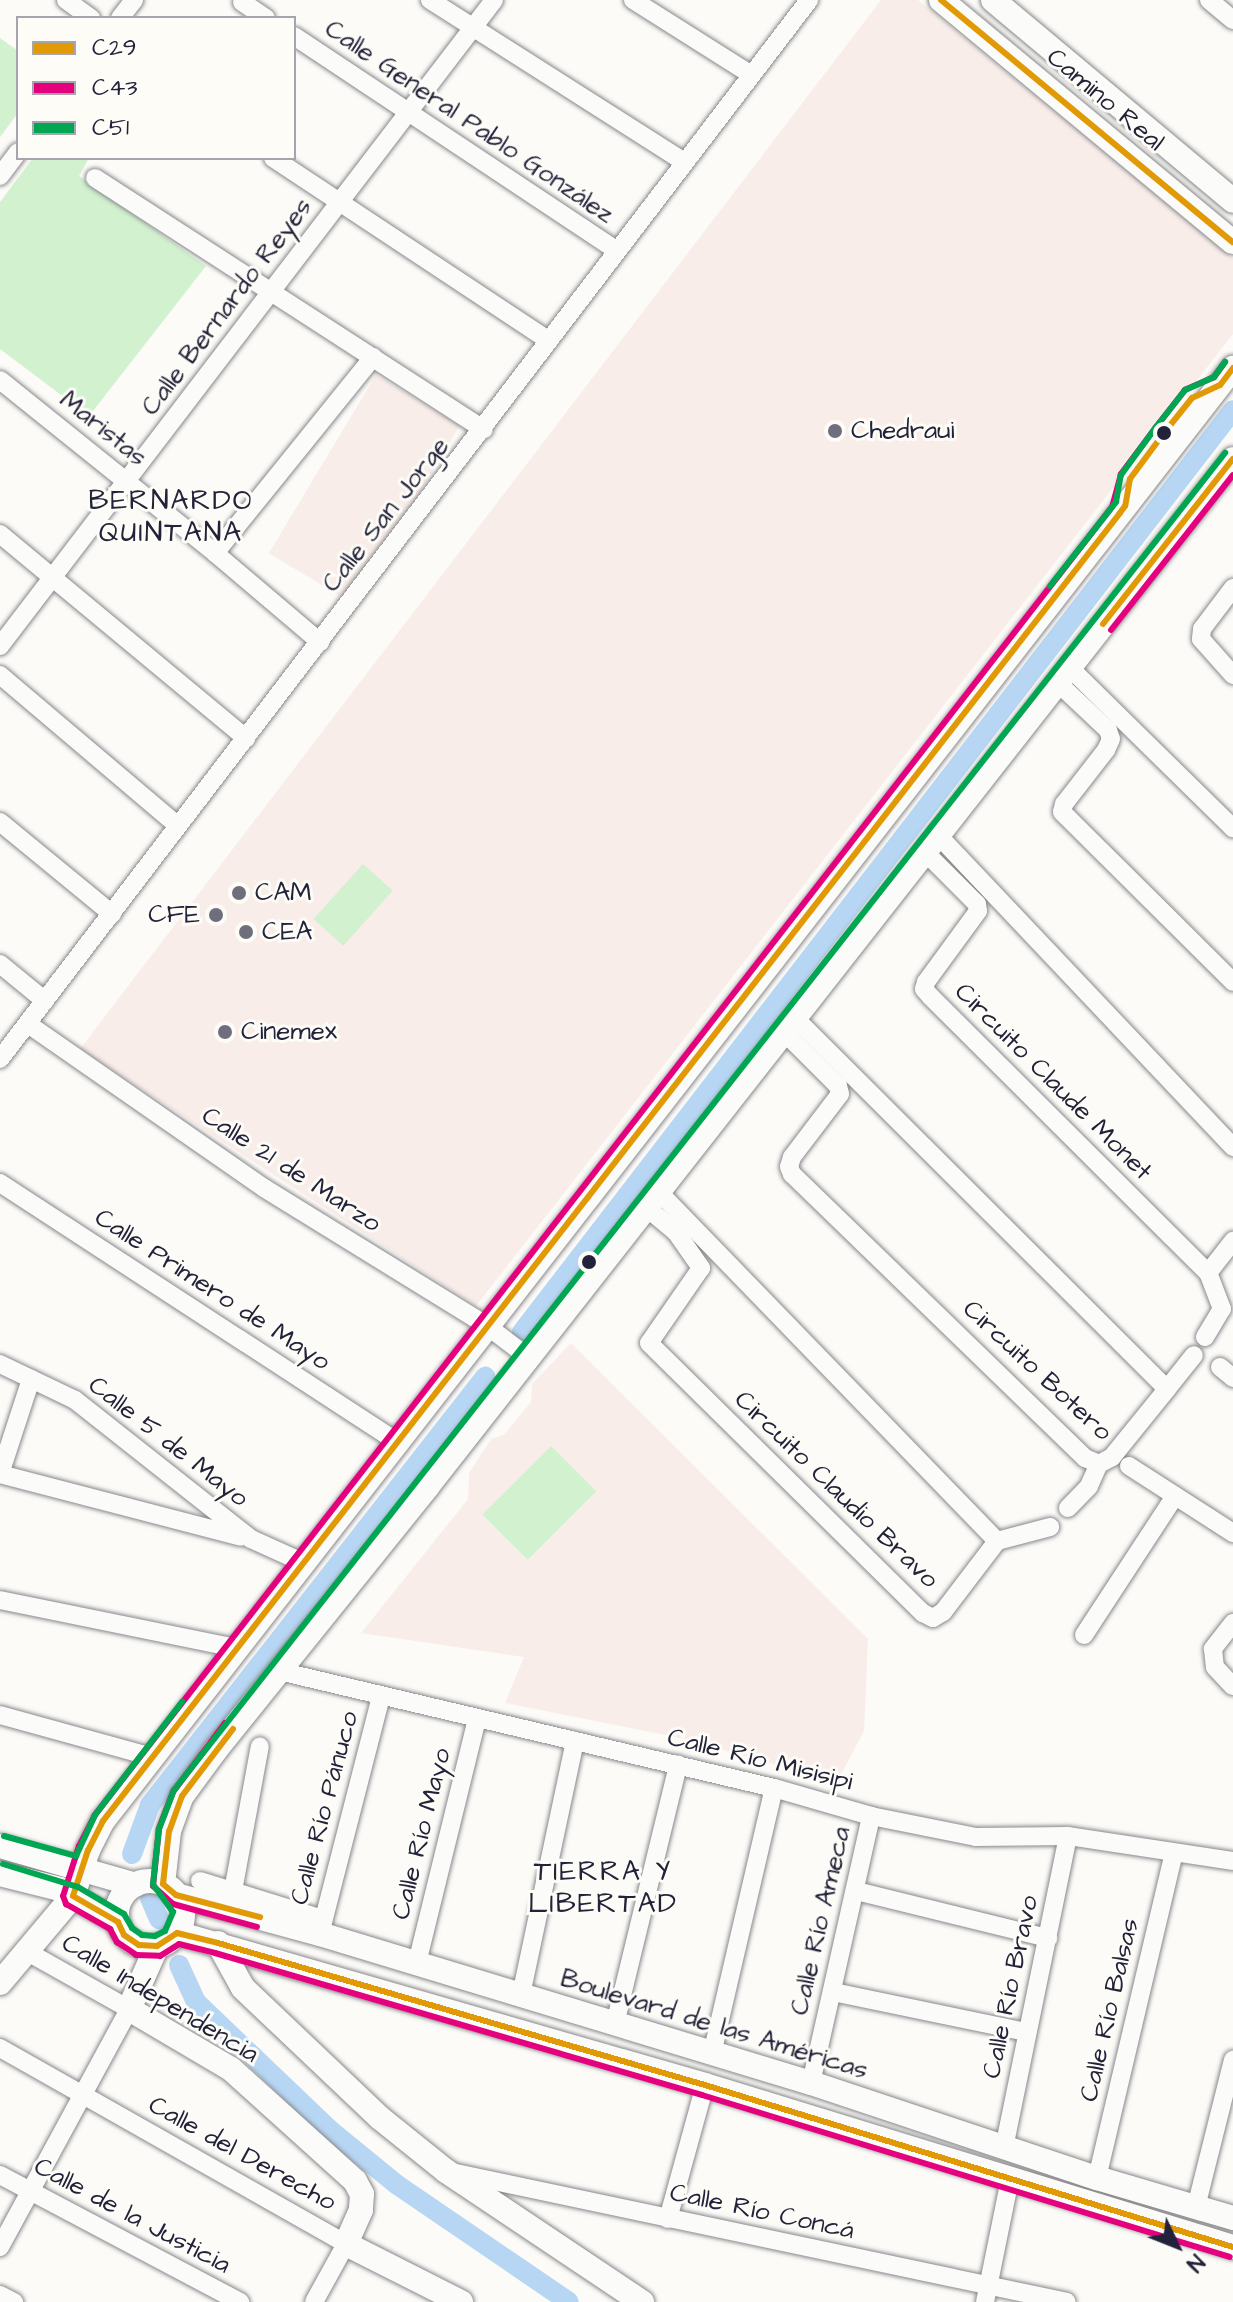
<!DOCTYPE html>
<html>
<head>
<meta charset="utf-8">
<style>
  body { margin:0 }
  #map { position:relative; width:1233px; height:2302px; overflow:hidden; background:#fcfbf8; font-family:"Architects Daughter",sans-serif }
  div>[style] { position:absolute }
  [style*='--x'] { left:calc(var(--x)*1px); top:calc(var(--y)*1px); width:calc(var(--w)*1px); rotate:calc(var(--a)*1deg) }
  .built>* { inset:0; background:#f8ede9; transform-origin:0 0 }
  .green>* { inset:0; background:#d1f1cf; transform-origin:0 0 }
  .canal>* { height:20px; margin:-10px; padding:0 10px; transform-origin:10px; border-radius:10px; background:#b6d6f4 }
  .roads { filter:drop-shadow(0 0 2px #88888c) drop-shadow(0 0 2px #88888c) }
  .street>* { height:18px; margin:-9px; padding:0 9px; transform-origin:9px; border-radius:9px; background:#fbfbf9 }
  .secondary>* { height:24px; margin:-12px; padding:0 12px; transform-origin:12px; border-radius:12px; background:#fbfbf9 }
  .secondary>.ring { margin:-12px; padding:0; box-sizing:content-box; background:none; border:24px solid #fbfbf9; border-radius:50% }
  .bus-1>* { height:6px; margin:-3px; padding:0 3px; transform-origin:3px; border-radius:3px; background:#e29906 }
  .bus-2>* { height:6px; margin:-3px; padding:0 3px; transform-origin:3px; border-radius:3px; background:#e5007d }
  .bus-3>* { height:6px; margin:-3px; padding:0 3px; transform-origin:3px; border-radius:3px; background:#00a651 }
  .dots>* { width:22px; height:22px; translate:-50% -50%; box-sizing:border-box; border:4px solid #fdfcf7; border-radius:50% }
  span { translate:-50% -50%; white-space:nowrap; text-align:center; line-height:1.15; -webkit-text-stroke:6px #fdfcf7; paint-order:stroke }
  .street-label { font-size:26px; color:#22223b }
  .poi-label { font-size:26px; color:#22223b }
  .left { translate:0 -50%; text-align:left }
  .right { translate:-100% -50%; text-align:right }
  .neighbourhood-label { font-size:28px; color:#22223b; letter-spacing:2px }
  .legend { position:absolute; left:16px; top:16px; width:280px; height:144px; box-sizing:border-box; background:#fdfcf7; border:2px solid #a5a5ac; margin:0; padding:10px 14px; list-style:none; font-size:24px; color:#22223b }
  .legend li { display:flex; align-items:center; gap:16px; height:40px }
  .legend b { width:40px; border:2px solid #a5a5ac }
  .north { position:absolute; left:1137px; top:2206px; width:80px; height:80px; -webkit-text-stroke:6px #fdfcf7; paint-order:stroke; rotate:133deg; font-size:22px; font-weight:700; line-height:32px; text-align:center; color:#22223b }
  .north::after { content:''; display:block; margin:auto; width:28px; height:36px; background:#22223b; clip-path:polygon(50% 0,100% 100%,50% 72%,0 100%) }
</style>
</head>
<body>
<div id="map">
  <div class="built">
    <i style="clip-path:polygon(881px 0,918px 0,1233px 258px,1233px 334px,476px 1306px,80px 1049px)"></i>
    <i style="left:376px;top:375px;width:98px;height:208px;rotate:31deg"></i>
    <i style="clip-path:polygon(571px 1343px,868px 1639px,864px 1731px,837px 1782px,680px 1738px,505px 1703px,524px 1657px,361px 1633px,468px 1499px,469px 1473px,491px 1439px,504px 1435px,531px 1402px,532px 1384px)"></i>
  </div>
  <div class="green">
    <i style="clip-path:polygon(0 38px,18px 51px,18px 113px,0 137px)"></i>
    <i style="clip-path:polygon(33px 158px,89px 158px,79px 176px,206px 266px,89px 416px,0 349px,0 202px)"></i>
    <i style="left:363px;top:864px;width:40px;height:74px;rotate:42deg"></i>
    <i style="left:551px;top:1446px;width:64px;height:97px;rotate:45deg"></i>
  </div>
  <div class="canal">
    <i style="--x:522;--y:1332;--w:1164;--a:-52.36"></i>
    <i style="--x:132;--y:1854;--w:52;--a:-69.8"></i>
    <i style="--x:150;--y:1805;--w:544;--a:-51.95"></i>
    <i style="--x:150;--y:1898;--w:23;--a:67"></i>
    <i style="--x:179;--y:1965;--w:41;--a:65.3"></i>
    <i style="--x:196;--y:2002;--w:185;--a:43.7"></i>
    <i style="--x:330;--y:2130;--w:85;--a:39.3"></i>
    <i style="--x:396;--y:2184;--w:209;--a:34.3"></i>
  </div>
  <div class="roads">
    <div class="street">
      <i style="--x:66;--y:0;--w:31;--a:36"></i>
      <i style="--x:430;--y:0;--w:300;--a:32.5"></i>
      <i style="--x:633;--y:0;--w:138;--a:32.3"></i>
      <i style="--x:1209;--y:0;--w:31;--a:40"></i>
      <i style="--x:242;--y:2;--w:29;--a:34"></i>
      <i style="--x:120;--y:18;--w:23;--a:-52"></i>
      <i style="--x:294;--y:36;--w:387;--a:33.6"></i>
      <i style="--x:273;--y:158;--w:331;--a:33.5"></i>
      <i style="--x:0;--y:176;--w:30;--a:-53"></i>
      <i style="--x:95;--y:178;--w:463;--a:32.9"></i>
      <i style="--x:0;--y:380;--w:276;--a:38.8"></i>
      <i style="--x:215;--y:553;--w:138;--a:40.3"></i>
      <i style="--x:0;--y:534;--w:320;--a:39.7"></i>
      <i style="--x:215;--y:553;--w:252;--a:-51.1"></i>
      <i style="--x:1233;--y:588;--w:51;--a:127.1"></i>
      <i style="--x:1202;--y:629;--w:10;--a:96"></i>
      <i style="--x:1201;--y:639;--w:48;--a:48.4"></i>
      <i style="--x:0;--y:646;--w:813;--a:-52.59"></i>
      <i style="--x:1069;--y:667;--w:230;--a:44.5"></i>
      <i style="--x:0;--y:675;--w:233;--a:40.3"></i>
      <i style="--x:1057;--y:682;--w:70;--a:43.3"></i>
      <i style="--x:1108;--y:730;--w:9;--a:72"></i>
      <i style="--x:1111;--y:739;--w:12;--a:114"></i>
      <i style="--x:1106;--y:750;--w:68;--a:127.9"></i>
      <i style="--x:1064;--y:804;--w:8;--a:104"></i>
      <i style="--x:1062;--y:812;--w:241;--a:44.8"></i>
      <i style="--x:0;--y:822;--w:145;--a:39.4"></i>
      <i style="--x:937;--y:834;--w:431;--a:46.6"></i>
      <i style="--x:924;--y:851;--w:75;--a:45"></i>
      <i style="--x:977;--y:904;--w:7;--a:82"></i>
      <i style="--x:978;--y:911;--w:88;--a:126.2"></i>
      <i style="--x:926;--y:982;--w:7;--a:106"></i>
      <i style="--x:924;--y:989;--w:9;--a:49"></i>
      <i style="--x:930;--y:996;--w:392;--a:44.9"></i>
      <i style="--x:1208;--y:1273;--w:41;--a:-52"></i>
      <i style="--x:0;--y:964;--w:58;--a:39.4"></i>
      <i style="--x:28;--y:1024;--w:287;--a:34.8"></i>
      <i style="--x:264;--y:1188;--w:261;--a:31.7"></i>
      <i style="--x:486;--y:1325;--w:53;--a:37.3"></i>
      <i style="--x:783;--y:1031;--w:78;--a:45"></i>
      <i style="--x:838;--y:1086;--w:8;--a:76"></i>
      <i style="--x:840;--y:1094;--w:79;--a:127.3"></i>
      <i style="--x:792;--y:1157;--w:10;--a:107"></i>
      <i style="--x:789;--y:1167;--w:8;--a:67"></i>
      <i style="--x:792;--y:1174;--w:408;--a:44.1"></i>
      <i style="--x:1085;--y:1458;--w:15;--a:23"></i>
      <i style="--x:1099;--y:1464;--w:15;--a:-28"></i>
      <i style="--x:1112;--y:1457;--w:87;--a:-51"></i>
      <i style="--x:1167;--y:1389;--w:527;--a:-135.08"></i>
      <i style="--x:0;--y:1059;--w:1333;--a:-52.62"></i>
      <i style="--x:0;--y:1183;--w:473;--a:33.1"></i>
      <i style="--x:646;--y:1207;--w:39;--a:40"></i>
      <i style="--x:676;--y:1232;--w:44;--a:55.2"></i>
      <i style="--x:701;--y:1268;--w:91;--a:124.7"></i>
      <i style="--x:649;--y:1343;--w:385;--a:44.6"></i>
      <i style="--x:923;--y:1613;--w:11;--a:27"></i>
      <i style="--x:933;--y:1618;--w:12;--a:-31"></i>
      <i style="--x:943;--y:1612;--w:89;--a:-52.7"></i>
      <i style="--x:997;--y:1541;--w:487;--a:-134.1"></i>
      <i style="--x:1205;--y:1337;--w:33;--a:-59"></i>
      <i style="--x:1222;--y:1309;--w:39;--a:-111"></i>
      <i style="--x:0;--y:1364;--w:83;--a:25.6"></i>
      <i style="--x:75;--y:1400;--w:224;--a:38.3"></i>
      <i style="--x:251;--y:1539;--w:56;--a:24.3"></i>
      <i style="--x:1220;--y:1367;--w:17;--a:40"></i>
      <i style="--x:1167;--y:1389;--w:43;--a:-51.5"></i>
      <i style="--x:1129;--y:1466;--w:124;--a:32.8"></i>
      <i style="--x:0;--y:1474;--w:249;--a:14.6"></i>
      <i style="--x:0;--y:1474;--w:100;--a:-71.9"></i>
      <i style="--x:1068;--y:1508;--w:30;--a:-46"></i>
      <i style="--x:1089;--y:1486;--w:24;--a:-66"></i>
      <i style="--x:997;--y:1541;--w:55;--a:-14.8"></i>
      <i style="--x:0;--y:1600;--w:241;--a:11.5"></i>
      <i style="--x:1233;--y:1623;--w:33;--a:128"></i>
      <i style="--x:1213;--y:1649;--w:18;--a:84"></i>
      <i style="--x:1215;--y:1667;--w:26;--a:47"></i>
      <i style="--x:1084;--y:1635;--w:166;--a:-56.8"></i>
      <i style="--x:279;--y:1671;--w:509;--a:13.3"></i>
      <i style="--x:774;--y:1788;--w:101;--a:16.1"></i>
      <i style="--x:871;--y:1816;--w:107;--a:11.3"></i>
      <i style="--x:976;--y:1837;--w:92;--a:-0.6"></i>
      <i style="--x:1068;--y:1836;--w:167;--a:8.6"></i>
      <i style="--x:0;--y:1715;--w:158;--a:15.4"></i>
      <i style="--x:200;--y:1881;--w:129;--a:17.2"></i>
      <i style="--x:233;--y:1891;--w:147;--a:-79.5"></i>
      <i style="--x:856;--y:1891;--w:198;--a:13.8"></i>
      <i style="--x:320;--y:1934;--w:246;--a:-75.6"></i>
      <i style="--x:417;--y:1963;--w:252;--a:-76.2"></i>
      <i style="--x:833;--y:1992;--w:198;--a:11.7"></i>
      <i style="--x:521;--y:1995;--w:260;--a:-78"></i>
      <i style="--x:615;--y:2024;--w:267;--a:-76.3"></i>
      <i style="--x:0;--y:2048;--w:398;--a:29.5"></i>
      <i style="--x:346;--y:2244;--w:66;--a:118.9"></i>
      <i style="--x:712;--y:2054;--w:273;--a:-76.9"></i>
      <i style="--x:811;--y:2083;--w:274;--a:-77.3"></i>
      <i style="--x:1004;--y:2148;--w:318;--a:-78.4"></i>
      <i style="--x:456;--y:2173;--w:624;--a:11.92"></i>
      <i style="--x:0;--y:2175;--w:272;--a:27.9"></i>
      <i style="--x:1097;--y:2178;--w:334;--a:-76.7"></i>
      <i style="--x:1196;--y:2207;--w:152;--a:-75.9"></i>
      <i style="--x:668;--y:2219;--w:139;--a:-74.6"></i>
      <i style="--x:0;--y:2247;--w:271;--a:-61.5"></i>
      <i style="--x:129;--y:2009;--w:116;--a:-150.6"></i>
      <i style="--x:0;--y:2295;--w:16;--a:27"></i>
      <i style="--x:985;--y:2302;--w:126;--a:-78.5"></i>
    </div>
    <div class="secondary">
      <i style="--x:941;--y:0;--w:379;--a:39.7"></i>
      <i style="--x:993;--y:0;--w:313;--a:39.9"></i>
      <i style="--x:0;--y:1846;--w:141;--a:16"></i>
      <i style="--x:0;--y:1874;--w:62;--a:14"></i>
      <i style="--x:60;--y:1889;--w:67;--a:29.6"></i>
      <i class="ring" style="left:117px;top:1881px;width:42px;height:42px"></i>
      <i style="--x:163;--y:1884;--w:53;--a:-83.5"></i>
      <i style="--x:169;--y:1831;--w:37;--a:-70"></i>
      <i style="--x:182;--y:1796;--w:56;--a:-53.7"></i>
      <i style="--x:215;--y:1751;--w:339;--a:-51.2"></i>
      <i style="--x:427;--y:1487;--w:1306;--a:-51.9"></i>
      <i style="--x:176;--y:1895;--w:149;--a:15.2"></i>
      <i style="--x:320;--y:1934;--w:513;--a:16.88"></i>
      <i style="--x:811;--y:2083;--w:301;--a:18.4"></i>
      <i style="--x:1097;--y:2178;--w:142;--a:16.4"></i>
      <i style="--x:177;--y:1933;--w:549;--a:16.06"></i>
      <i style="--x:705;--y:2085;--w:552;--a:17.06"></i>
      <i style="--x:218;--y:1943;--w:51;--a:60.9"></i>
      <i style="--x:243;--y:1988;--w:189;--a:43.5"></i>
      <i style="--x:380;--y:2118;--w:85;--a:38.8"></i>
      <i style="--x:446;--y:2171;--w:236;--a:33.8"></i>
      <i style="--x:157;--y:1946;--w:69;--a:114"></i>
      <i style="--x:129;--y:2009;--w:118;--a:30.5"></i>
      <i style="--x:231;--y:2069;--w:167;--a:42.1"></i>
      <i style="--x:355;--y:2181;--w:15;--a:62"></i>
      <i style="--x:362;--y:2194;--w:16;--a:94"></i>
      <i style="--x:361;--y:2210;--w:37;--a:114"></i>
      <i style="--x:346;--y:2244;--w:129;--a:26.8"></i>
      <i style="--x:0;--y:1983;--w:114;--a:-50"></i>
      <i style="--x:73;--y:1896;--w:48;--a:-71.9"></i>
      <i style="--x:88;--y:1850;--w:33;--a:-63"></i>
      <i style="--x:103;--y:1821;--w:1841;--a:-52.13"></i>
    </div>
  </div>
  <div class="bus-1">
    <i style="--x:941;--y:0;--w:379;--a:39.7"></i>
    <i style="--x:1233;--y:368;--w:21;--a:127"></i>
    <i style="--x:1220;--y:385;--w:31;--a:155"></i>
    <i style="--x:1192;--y:398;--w:45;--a:128.7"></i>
    <i style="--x:1164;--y:433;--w:57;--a:126.5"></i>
    <i style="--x:1130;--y:479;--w:27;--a:100"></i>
    <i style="--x:1125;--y:506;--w:9;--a:126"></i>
    <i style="--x:1120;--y:513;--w:1657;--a:127.87"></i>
    <i style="--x:103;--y:1821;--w:33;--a:117"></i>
    <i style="--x:88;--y:1850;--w:48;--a:108.1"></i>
    <i style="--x:73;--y:1896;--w:52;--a:30"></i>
    <i style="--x:118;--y:1922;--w:14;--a:65"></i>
    <i style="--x:124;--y:1935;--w:18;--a:34"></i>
    <i style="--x:139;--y:1945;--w:18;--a:3"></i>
    <i style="--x:157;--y:1946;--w:24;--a:-33"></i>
    <i style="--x:177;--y:1933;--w:42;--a:13.7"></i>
    <i style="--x:218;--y:1943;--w:507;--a:16.26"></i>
    <i style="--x:705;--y:2085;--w:552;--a:17.06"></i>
    <i style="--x:1103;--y:624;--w:210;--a:-51.8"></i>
    <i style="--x:233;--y:1729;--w:84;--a:127.3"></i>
    <i style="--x:182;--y:1796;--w:37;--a:110"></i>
    <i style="--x:169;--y:1831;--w:53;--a:96.5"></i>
    <i style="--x:163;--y:1884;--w:17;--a:40"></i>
    <i style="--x:176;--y:1895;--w:87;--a:14.7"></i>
  </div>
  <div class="bus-2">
    <i style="--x:1225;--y:362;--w:19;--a:126"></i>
    <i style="--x:1214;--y:377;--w:32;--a:156"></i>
    <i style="--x:1185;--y:390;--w:47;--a:128.1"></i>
    <i style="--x:1156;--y:427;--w:59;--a:126.7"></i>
    <i style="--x:1121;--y:474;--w:34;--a:105"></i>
    <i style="--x:1112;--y:507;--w:1657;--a:127.87"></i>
    <i style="--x:95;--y:1815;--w:35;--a:117"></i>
    <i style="--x:79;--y:1846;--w:52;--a:107.7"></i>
    <i style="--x:63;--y:1896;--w:9;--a:69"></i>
    <i style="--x:66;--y:1904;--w:51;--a:29.6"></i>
    <i style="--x:110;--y:1929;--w:15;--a:62"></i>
    <i style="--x:117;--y:1942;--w:23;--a:34"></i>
    <i style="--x:136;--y:1955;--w:24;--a:2"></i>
    <i style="--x:160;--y:1956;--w:22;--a:-32"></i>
    <i style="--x:179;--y:1944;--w:37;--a:14"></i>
    <i style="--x:215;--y:1953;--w:507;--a:16.26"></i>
    <i style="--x:702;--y:2095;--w:552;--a:17.06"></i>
    <i style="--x:1111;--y:630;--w:197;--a:-51.8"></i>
    <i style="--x:225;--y:1723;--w:86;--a:127"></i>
    <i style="--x:173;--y:1792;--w:40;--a:111"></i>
    <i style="--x:159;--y:1829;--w:57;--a:96"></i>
    <i style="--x:153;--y:1886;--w:27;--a:42"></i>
    <i style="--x:173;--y:1904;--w:87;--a:15.3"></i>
  </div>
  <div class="bus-3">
    <i style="--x:1050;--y:586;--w:107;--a:-51.8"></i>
    <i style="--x:1116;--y:502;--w:27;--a:-80"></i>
    <i style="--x:1121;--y:475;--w:59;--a:-53.9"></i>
    <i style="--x:1156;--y:427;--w:47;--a:-51.9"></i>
    <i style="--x:1185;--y:390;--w:32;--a:-24"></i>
    <i style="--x:1214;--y:377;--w:19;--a:-54"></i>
    <i style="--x:4;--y:1836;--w:75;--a:15.5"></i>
    <i style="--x:76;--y:1856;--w:45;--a:-65.1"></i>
    <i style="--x:95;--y:1815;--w:143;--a:-52.4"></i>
    <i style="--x:3;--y:1864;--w:78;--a:17"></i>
    <i style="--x:78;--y:1887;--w:53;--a:30.4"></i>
    <i style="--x:124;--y:1914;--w:16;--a:60"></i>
    <i style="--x:132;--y:1928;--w:12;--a:35"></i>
    <i style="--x:142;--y:1935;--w:13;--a:4"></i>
    <i style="--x:155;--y:1936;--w:11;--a:-27"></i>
    <i style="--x:165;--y:1931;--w:21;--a:-67"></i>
    <i style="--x:173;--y:1912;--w:34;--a:-126"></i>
    <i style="--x:153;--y:1884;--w:55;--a:-83.8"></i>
    <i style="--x:159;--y:1829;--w:42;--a:-69"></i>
    <i style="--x:174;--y:1790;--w:1701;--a:-51.83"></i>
  </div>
  <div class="dots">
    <i style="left:835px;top:431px;background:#6e6e7d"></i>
    <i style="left:1164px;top:433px;background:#22223b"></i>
    <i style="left:239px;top:893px;background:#6e6e7d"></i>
    <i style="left:216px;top:915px;background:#6e6e7d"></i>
    <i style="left:246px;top:932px;background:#6e6e7d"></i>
    <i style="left:225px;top:1032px;background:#6e6e7d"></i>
    <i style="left:589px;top:1262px;background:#22223b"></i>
  </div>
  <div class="street-label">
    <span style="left:1105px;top:100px;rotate:40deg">Camino Real</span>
    <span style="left:469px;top:122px;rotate:34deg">Calle General Pablo González</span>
    <span style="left:227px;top:307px;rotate:-53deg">Calle Bernardo Reyes</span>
    <span style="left:103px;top:429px;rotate:39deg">Maristas</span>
    <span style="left:386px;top:515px;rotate:-52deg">Calle San Jorge</span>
    <span style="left:1053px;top:1082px;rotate:45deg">Circuito Claude Monet</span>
    <span style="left:291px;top:1170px;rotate:33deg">Calle 21 de Marzo</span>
    <span style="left:212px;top:1290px;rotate:33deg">Calle Primero de Mayo</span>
    <span style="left:1037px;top:1371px;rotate:43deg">Circuito Botero</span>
    <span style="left:168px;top:1442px;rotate:38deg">Calle 5 de Mayo</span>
    <span style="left:836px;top:1490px;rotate:44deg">Circuito Claudio Bravo</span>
    <span style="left:760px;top:1760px;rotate:14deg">Calle Río Misisipi</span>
    <span style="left:325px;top:1808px;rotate:-75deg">Calle Río Pánuco</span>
    <span style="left:422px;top:1834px;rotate:-76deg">Calle Río Mayo</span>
    <span style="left:821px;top:1921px;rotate:-77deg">Calle Río Ameca</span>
    <span style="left:1011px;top:1987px;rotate:-78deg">Calle Río Bravo</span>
    <span style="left:160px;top:1999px;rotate:31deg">Calle Independencia</span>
    <span style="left:1110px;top:2010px;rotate:-77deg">Calle Río Balsas</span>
    <span style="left:714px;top:2025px;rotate:17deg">Boulevard de las Américas</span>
    <span style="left:242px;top:2154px;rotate:29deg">Calle del Derecho</span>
    <span style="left:762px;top:2212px;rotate:12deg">Calle Río Concá</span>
    <span style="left:132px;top:2216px;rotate:28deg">Calle de la Justicia</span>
  </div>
  <div class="poi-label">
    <span class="left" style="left:851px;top:431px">Chedraui</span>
    <span class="left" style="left:255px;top:893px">CAM</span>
    <span class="right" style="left:200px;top:915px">CFE</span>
    <span class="left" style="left:262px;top:932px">CEA</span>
    <span class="left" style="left:241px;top:1032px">Cinemex</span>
  </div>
  <div class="neighbourhood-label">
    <span style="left:171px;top:517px">BERNARDO<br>QUINTANA</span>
    <span style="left:603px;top:1888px">TIERRA Y<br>LIBERTAD</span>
  </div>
  <ul class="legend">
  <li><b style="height:10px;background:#e29906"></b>C29</li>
  <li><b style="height:10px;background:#e5007d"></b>C43</li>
  <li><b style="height:10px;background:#00a651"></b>C51</li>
  </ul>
  <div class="north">N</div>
</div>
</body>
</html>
